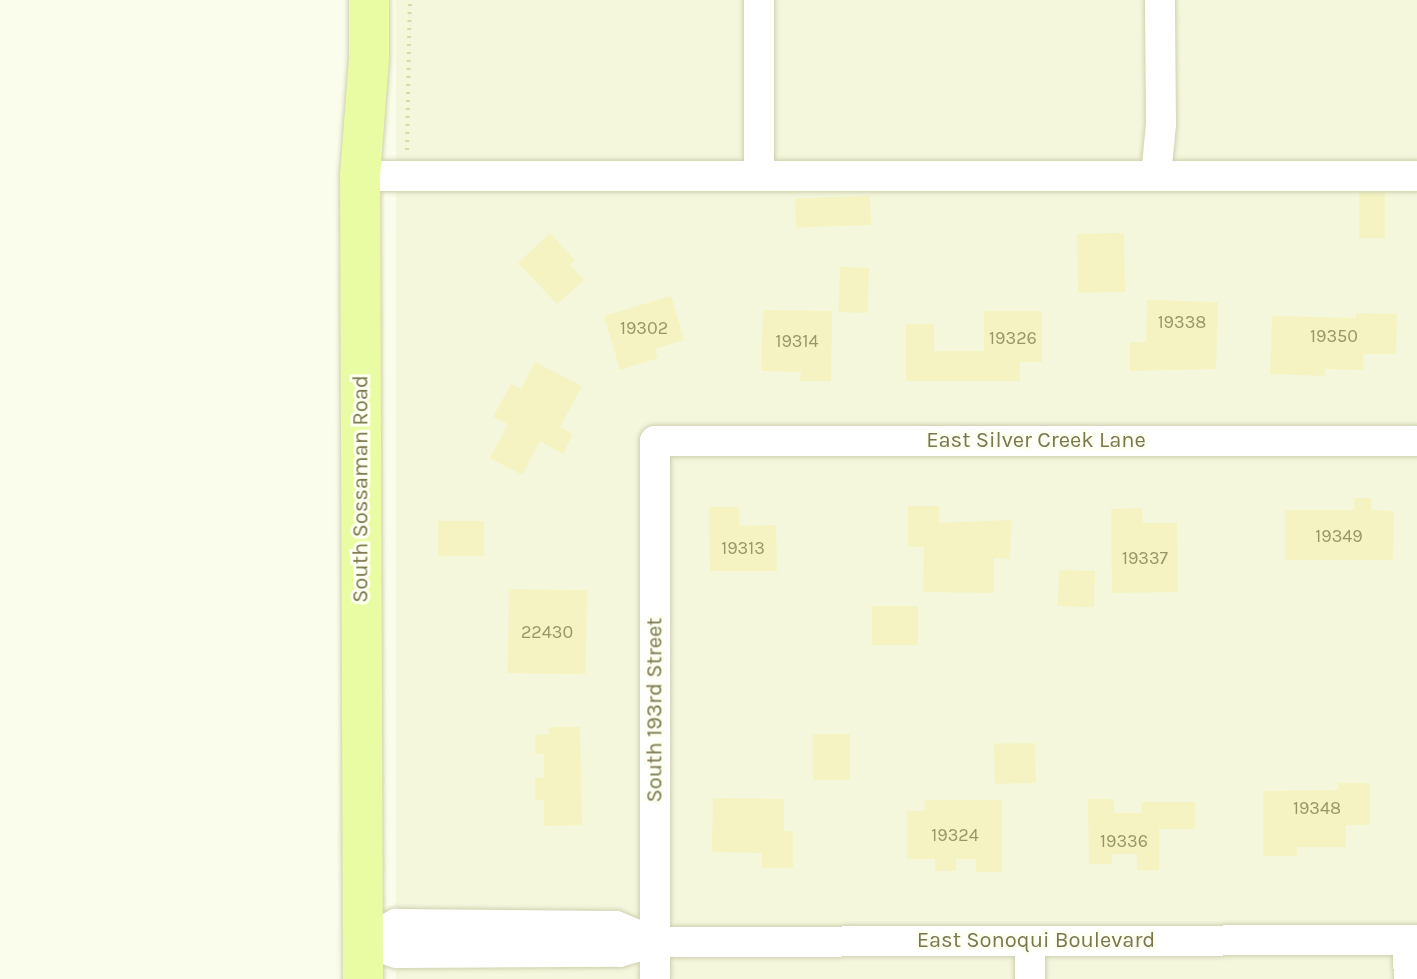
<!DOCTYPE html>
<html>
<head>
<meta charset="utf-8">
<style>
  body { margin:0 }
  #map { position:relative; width:1417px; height:979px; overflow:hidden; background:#fafdeb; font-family:Karla,sans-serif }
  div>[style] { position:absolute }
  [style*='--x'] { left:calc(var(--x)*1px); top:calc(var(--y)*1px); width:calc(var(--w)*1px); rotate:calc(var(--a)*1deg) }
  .residential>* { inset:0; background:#f4f7dc; transform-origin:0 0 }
  .building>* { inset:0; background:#f4f3c1; transform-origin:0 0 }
  .path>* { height:4px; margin-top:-2px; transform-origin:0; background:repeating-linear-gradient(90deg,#dad8a3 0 2px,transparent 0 8px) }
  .roads { filter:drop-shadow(0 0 2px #cfd0af) drop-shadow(0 0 2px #cfd0af) }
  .minor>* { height:30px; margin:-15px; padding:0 15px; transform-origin:15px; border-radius:15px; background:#fff }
  .major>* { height:40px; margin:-20px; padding:0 20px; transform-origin:20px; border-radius:20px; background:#eafca3 }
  span { translate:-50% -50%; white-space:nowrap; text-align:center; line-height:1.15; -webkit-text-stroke:6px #fdfff2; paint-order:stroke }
  .number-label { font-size:18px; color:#989669 }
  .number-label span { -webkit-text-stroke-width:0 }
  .street-label { font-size:22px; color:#7a774c }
</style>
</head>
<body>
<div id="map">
  <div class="residential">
    <i style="left:396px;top:0;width:1021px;height:979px"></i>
  </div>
  <div class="building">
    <i style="left:1359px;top:192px;width:26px;height:46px"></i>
    <i style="left:870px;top:196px;width:29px;height:75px;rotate:88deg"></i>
    <i style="clip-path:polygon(550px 233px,575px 260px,570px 265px,584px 280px,557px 304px,518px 263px)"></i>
    <i style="left:1124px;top:233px;width:59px;height:47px;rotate:89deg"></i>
    <i style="left:840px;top:267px;width:29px;height:45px;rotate:2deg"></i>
    <i style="clip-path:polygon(671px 296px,684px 340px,655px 349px,658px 358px,620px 370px,604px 316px)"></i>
    <i style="clip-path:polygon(1147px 300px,1218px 302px,1216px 369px,1130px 371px,1130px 342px,1146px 342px)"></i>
    <i style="clip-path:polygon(763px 310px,832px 311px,831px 381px,800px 381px,801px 372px,761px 371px)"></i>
    <i style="clip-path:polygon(984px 311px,1042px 311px,1042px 362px,1020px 362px,1020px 381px,906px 381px,906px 324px,934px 324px,934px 351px,984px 351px)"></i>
    <i style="clip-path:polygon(1356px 313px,1397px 314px,1396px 354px,1363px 354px,1363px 370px,1325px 369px,1325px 376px,1270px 374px,1272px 316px,1356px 318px)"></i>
    <i style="clip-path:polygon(535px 362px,582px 386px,560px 427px,573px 434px,563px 454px,540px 441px,522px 475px,490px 458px,508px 424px,493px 417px,511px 384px,521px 389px)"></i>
    <i style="clip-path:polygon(1354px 498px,1371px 498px,1371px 510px,1394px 511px,1393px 560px,1285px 560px,1285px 510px,1354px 510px)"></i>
    <i style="clip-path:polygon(908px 506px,939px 506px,939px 523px,1011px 520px,1010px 559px,994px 558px,994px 593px,923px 592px,924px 547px,908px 547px)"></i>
    <i style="clip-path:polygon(709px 507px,739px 507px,739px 526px,776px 525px,777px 571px,710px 571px)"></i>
    <i style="clip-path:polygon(1142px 508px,1143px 523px,1177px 523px,1178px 592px,1112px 593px,1111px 509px)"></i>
    <i style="left:438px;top:521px;width:46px;height:35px"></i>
    <i style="left:1059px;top:570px;width:36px;height:36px;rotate:2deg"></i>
    <i style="left:509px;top:589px;width:78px;height:84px;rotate:1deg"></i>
    <i style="left:872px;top:606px;width:46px;height:39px"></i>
    <i style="clip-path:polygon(549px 727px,580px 727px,582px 825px,544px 826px,544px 800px,535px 800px,535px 778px,544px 778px,544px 754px,535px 754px,535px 735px,549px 734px)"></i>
    <i style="left:813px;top:734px;width:37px;height:46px"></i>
    <i style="left:1035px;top:743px;width:40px;height:41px;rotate:89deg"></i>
    <i style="clip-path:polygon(1338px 783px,1370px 783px,1370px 825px,1346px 825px,1346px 847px,1297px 847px,1297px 856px,1263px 856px,1263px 791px,1338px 790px)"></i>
    <i style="clip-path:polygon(713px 798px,784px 799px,784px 831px,793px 831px,793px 868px,762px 868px,762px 853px,712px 852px)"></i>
    <i style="clip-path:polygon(1088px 799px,1114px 799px,1114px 813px,1142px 813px,1142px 802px,1195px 802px,1195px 829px,1159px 829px,1159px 870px,1137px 870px,1137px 854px,1112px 854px,1112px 864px,1089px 864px)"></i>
    <i style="clip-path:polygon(925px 800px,1002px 800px,1002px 872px,976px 872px,976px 859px,956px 859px,956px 871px,935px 871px,935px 859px,907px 859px,907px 811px,925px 811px)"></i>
  </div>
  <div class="path">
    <i style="--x:407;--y:150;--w:150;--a:-88.9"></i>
  </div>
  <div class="roads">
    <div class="minor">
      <i style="--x:759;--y:0;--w:176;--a:90"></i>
      <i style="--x:360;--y:176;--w:1057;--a:0"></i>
      <i style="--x:1156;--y:176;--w:52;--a:-84.5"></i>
      <i style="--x:1161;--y:124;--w:124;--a:-90.5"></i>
      <i style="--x:1408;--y:940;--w:39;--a:89"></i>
      <i style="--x:1030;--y:941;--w:38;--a:90"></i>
      <i style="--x:363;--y:942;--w:36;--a:18"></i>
      <i style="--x:397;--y:953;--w:222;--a:-0.3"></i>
      <i style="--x:619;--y:952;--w:37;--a:-16"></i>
      <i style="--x:655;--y:942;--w:762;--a:-0.15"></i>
      <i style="--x:363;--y:942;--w:38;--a:-29"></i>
      <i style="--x:396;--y:924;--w:220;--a:0.5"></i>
      <i style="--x:616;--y:926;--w:42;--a:22.3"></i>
      <i style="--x:655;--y:979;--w:538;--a:-90"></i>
      <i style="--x:655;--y:441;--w:762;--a:0"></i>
    </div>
    <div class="major">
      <i style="--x:363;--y:979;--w:803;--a:-90.21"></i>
      <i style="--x:360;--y:176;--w:118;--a:-85.6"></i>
      <i style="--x:369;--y:58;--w:58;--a:-90"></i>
    </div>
  </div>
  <div class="number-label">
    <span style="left:1182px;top:322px">19338</span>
    <span style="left:644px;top:328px">19302</span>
    <span style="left:1334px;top:336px">19350</span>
    <span style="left:1013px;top:338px">19326</span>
    <span style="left:797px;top:341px">19314</span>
    <span style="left:1339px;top:536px">19349</span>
    <span style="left:743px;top:548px">19313</span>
    <span style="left:1145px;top:558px">19337</span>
    <span style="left:547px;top:632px">22430</span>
    <span style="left:1317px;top:808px">19348</span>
    <span style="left:955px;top:835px">19324</span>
    <span style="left:1124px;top:841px">19336</span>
  </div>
  <div class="street-label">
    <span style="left:1036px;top:441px">East Silver Creek Lane</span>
    <span style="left:361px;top:489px;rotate:-90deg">South Sossaman Road</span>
    <span style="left:655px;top:710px;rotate:-90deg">South 193rd Street</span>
    <span style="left:1036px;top:941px">East Sonoqui Boulevard</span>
  </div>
</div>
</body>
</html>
